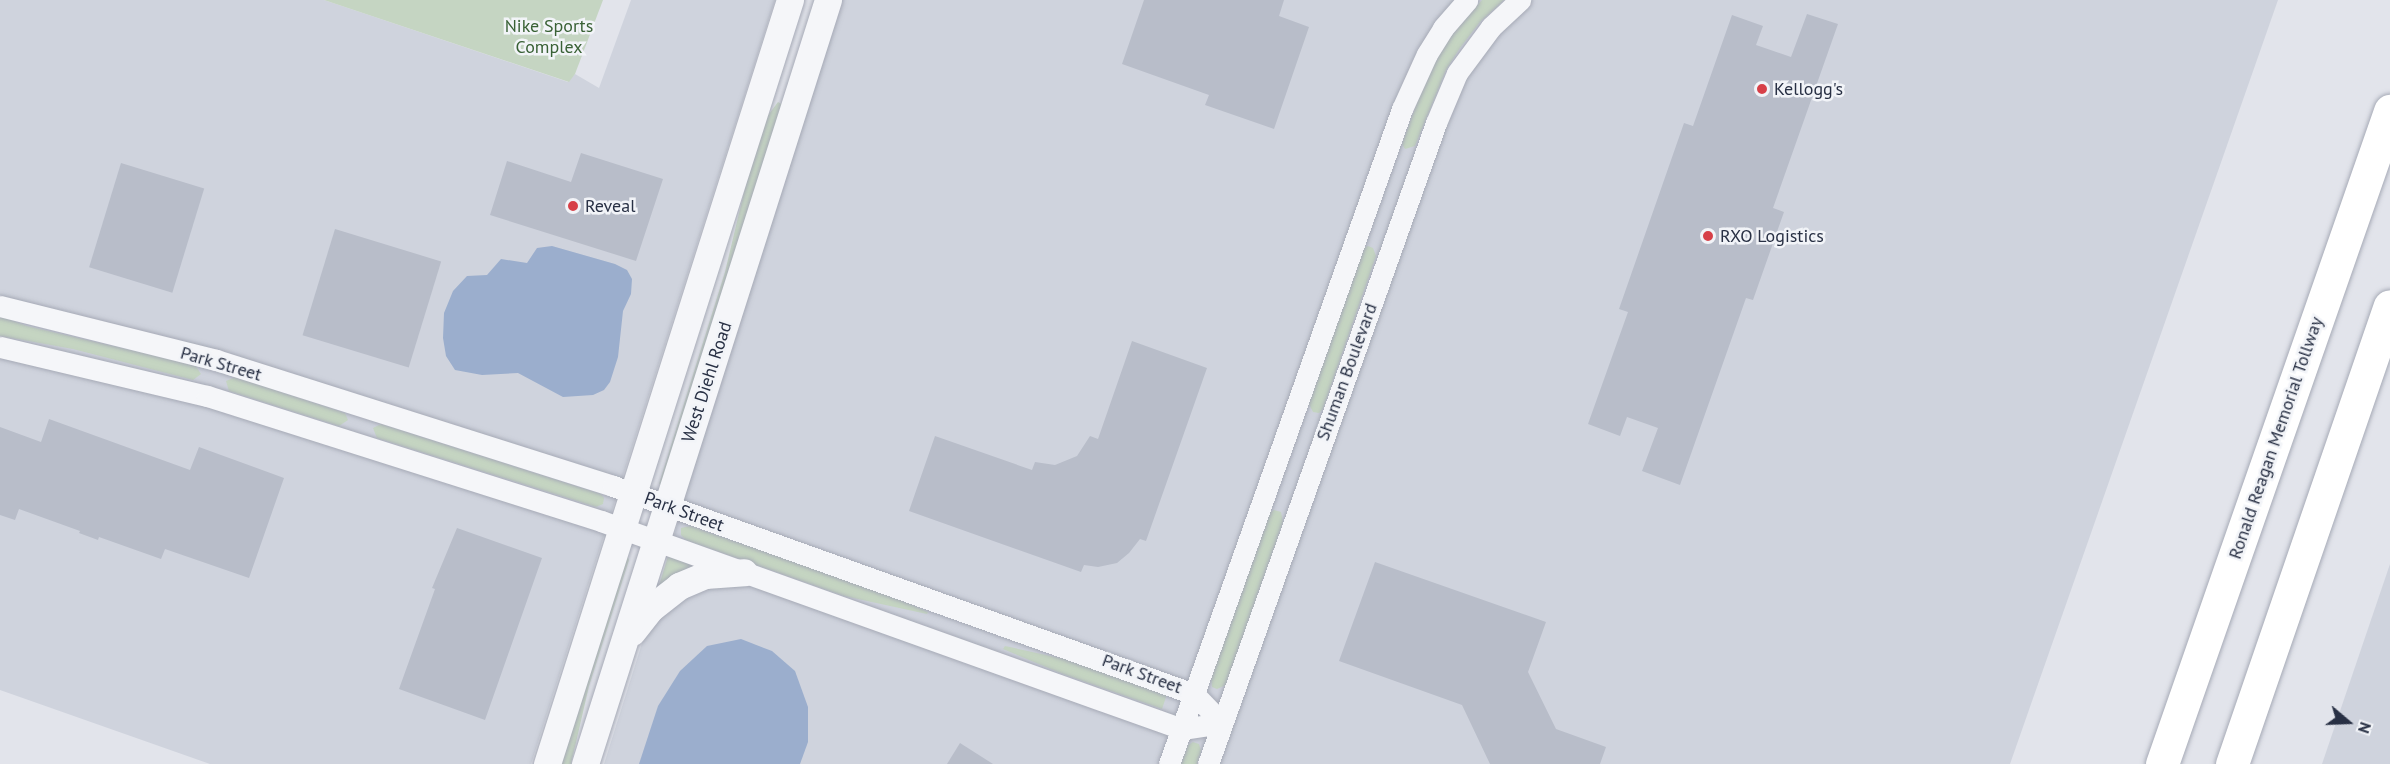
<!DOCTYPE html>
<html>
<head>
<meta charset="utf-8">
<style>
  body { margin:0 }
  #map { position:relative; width:2390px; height:764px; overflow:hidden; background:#e2e4eb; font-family:"PT Sans",sans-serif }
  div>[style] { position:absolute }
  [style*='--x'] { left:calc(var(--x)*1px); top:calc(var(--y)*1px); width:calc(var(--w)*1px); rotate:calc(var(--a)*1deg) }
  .built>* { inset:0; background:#cfd3dd }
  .green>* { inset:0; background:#c5d5c2 }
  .water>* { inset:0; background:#9baecd }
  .building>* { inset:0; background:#b8bdc9; transform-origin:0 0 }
  .roads { filter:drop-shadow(0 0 2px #a6aab6) drop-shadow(0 0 2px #a6aab6) }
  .minor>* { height:21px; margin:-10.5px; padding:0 10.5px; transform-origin:10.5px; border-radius:10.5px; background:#f5f6f9 }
  .tertiary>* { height:27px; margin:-13.5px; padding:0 13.5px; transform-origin:13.5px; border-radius:13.5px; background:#f5f6f9 }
  .motorway>* { height:33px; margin:-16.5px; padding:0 16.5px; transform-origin:16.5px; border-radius:16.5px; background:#fff }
  .dots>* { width:16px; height:16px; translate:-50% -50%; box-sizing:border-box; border:3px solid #f2f4f8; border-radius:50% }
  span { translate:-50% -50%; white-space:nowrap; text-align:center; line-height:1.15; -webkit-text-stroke:5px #f2f4f8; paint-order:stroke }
  .park-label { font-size:18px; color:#396135 }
  .poi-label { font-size:18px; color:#283044 }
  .left { translate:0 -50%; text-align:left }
  .street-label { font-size:18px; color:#283044 }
  .north { position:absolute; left:2318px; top:692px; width:60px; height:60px; -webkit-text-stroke:4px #f2f4f8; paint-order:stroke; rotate:109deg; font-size:16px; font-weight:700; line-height:24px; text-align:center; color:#283044 }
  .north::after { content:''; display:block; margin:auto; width:21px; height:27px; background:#283044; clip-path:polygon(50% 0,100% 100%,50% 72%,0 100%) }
</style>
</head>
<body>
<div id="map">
  <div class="built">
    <i style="clip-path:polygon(0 0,324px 0,568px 82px,575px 74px,599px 88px,631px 0,775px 0,531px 764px,210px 764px,0 690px)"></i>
    <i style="clip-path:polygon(840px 0,2278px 0,2010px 764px,604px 764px,666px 567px,698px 446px)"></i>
    <i style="clip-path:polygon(2390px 564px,2390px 764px,2322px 764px)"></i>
  </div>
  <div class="green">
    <i style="clip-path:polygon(324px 0,603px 0,575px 74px,569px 82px)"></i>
    <i style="clip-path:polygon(1482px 0,1504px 0,1480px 22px,1460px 48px,1446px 70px,1415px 146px,1405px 149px,1402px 144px,1429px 70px,1445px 43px)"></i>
    <i style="clip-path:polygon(778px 102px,783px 105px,663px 486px,659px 484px,725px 272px,755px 146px,763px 122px)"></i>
    <i style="clip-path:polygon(1368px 246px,1373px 248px,1376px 256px,1323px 409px,1319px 413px,1313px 412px,1309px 404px,1363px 248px)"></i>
    <i style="clip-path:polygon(0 316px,27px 326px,195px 365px,201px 374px,193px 380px,73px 349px,0 336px)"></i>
    <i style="clip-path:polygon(235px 377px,345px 413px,348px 420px,339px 426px,229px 391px,226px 381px)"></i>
    <i style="clip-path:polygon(381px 424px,601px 494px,604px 498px,603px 504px,596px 507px,377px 438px,373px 428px)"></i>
    <i style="clip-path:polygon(1274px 510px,1281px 512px,1283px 522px,1226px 685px,1217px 689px,1212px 687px,1211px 678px,1269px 513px)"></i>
    <i style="clip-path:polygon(690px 526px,882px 592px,928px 612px,927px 614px,844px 596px,686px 540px,681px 535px,681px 528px)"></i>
    <i style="clip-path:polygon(627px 555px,629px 560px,589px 686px,571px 764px,558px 764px)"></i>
    <i style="clip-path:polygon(668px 556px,698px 567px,658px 589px)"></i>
    <i style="clip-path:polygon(1005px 646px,1083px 663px,1167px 694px,1162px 709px,1060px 673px,1003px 649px)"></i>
    <i style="clip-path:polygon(1193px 742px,1199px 744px,1201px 751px,1197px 764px,1181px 764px,1188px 745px)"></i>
  </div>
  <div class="water">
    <i style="clip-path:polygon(552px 246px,615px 264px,627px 270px,632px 279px,631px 294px,623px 311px,618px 357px,610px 382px,604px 390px,593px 395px,563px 397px,518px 373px,482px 375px,455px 370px,446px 356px,443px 338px,444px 313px,453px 291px,467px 276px,487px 275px,501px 259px,527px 263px,537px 248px)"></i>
    <i style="clip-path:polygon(741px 639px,772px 651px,795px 671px,808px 707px,808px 742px,800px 764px,639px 764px,658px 706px,680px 671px,707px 646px)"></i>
  </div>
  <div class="building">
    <i style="clip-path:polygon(1144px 0,1284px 0,1279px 16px,1309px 27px,1274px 129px,1205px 105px,1209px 95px,1122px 64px)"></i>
    <i style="clip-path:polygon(1807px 14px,1838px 24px,1773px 208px,1784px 212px,1753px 300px,1746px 298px,1680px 485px,1642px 471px,1658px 428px,1627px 417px,1620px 436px,1588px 424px,1628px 312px,1619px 309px,1684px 123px,1693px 126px,1732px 15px,1763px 26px,1756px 45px,1791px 57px)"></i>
    <i style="clip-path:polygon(581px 153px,663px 179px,636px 261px,490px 215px,507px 161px,571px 182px)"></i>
    <i style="left:121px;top:163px;width:87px;height:109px;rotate:17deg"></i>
    <i style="left:335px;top:229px;width:111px;height:111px;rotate:17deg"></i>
    <i style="clip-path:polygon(1132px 341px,1207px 368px,1146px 541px,1140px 539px,1129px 553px,1117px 563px,1098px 567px,1084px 565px,1081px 572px,909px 511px,935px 436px,1032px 470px,1035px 462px,1055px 465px,1077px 456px,1090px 436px,1098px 439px)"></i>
    <i style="clip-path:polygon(49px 419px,190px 470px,199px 447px,284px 478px,249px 578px,165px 549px,161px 559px,99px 537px,98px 540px,79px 533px,80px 531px,19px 509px,15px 520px,0 515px,0 427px,41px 442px)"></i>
    <i style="clip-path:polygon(457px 528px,542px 558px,485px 720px,399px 689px,435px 589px,432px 588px)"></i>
    <i style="clip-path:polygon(1375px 562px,1546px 622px,1528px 672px,1556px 729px,1606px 747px,1600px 764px,1490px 764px,1462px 705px,1339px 661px)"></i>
    <i style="clip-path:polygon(960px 743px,993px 764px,947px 764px)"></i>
  </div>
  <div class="roads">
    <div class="minor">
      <i style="--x:0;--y:306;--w:223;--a:14"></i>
      <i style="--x:216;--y:360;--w:417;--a:17.6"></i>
      <i style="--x:613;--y:486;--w:617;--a:19.7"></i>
      <i style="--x:1194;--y:694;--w:40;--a:46"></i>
      <i style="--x:0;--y:347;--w:213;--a:13.3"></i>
      <i style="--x:207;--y:396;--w:413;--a:17.6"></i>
      <i style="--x:601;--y:521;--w:617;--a:19.7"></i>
      <i style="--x:1182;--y:729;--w:40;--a:-8.5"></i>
      <i style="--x:1169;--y:764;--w:695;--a:-70.42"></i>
      <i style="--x:1402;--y:109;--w:60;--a:-65.6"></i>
      <i style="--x:1427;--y:54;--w:31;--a:-58"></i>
      <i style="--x:1443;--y:28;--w:37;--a:-49"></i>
      <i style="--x:1208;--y:764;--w:680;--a:-70.42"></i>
      <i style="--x:1436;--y:123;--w:54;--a:-67.2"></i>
      <i style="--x:1457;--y:73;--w:57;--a:-53.5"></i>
      <i style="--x:1491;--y:27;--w:40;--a:-43"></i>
    </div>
    <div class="tertiary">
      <i style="--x:632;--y:632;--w:31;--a:-52"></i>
      <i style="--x:651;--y:608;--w:36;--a:-38"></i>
      <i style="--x:679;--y:586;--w:28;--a:-23"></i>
      <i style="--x:705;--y:575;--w:39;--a:-4"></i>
      <i style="--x:547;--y:764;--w:802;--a:-72.36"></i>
      <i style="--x:585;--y:764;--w:802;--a:-72.36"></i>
    </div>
    <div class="motorway">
      <i style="--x:2162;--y:764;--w:692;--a:-70.75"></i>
      <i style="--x:2232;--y:764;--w:484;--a:-71"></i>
    </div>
  </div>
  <div class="dots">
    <i style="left:1762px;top:89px;background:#d74048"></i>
    <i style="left:573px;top:206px;background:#d74048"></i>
    <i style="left:1708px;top:236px;background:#d74048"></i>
  </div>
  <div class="park-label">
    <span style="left:549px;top:37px">Nike Sports<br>Complex</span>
  </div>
  <div class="poi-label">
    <span class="left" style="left:1774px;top:89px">Kellogg's</span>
    <span class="left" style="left:585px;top:206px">Reveal</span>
    <span class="left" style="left:1720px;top:236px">RXO Logistics</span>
  </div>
  <div class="street-label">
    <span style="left:221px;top:364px;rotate:16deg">Park Street</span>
    <span style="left:1347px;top:372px;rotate:-70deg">Shuman Boulevard</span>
    <span style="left:707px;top:382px;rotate:-72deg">West Diehl Road</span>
    <span style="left:2276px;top:438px;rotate:-71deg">Ronald Reagan Memorial Tollway</span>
    <span style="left:684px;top:512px;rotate:20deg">Park Street</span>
    <span style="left:1142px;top:674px;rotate:20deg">Park Street</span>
  </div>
  <div class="north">N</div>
</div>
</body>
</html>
